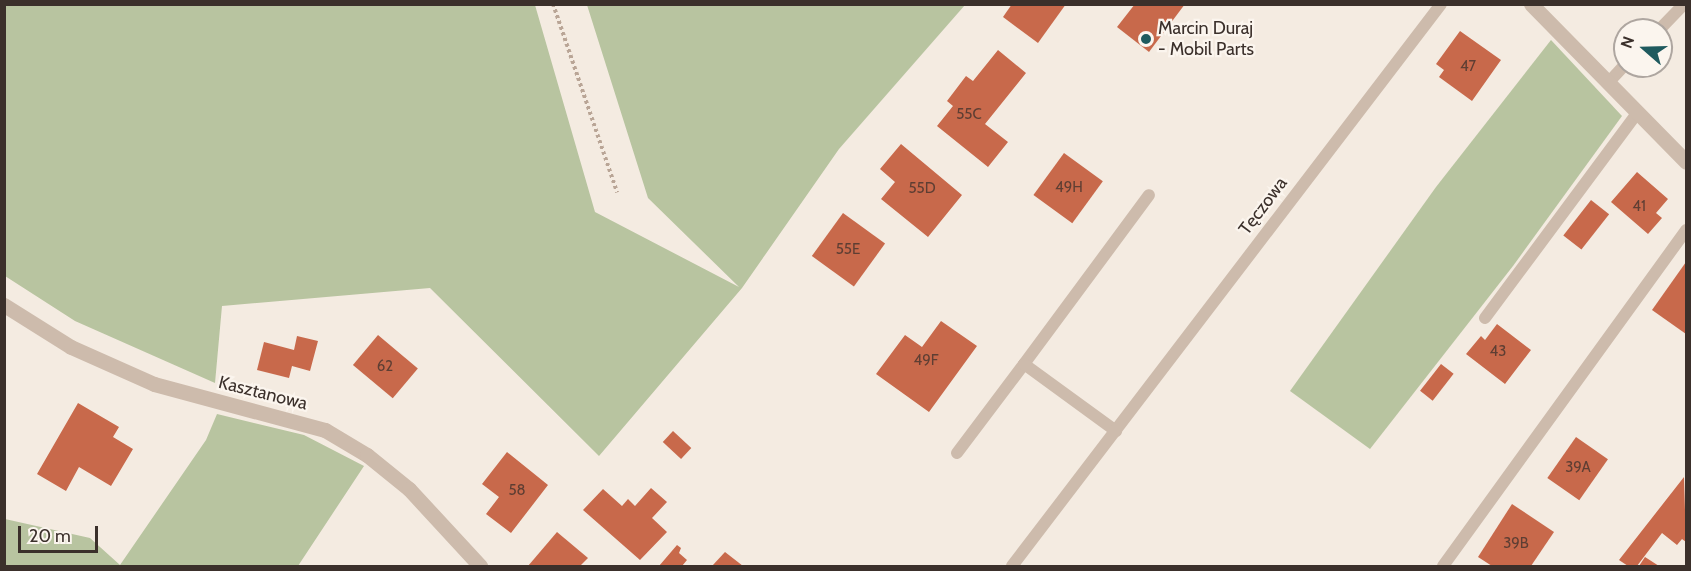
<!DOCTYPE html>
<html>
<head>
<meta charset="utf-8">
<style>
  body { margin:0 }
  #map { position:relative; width:1691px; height:571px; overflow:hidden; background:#f4ebe1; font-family:Cabin,sans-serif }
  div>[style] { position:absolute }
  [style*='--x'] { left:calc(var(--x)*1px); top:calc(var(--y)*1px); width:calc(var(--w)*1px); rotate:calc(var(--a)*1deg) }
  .green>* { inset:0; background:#b8c4a0 }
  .building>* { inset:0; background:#c8694b; transform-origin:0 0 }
  .path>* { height:4px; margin-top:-2px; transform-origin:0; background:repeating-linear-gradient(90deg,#b9a596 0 3px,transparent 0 6px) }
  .lane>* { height:12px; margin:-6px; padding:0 6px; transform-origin:6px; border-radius:6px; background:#cdbbac }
  .street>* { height:15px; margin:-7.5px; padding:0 7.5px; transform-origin:7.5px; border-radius:7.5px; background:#cdbbac }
  .dots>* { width:16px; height:16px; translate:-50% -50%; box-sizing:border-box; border:3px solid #fbf5ee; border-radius:50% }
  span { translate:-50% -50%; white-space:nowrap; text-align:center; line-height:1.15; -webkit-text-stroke:4.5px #fbf5ee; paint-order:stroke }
  .number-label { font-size:15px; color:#5e3e33 }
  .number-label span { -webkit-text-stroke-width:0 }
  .poi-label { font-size:18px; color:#3b302b }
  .left { translate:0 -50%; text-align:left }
  .street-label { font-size:18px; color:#3b302b }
  .frame { position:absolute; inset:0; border:6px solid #3b302b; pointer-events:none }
  .north { position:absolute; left:1613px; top:18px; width:60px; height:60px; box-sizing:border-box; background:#fbf5ee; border:2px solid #aea6a0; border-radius:50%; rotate:290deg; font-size:16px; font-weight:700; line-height:24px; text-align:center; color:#3b302b }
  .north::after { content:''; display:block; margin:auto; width:21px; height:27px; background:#1f5a5e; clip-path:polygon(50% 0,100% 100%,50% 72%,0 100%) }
  .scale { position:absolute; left:18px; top:526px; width:80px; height:27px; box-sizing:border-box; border:3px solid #3b302b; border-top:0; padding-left:8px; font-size:18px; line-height:21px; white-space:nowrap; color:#3b302b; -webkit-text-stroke:4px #fbf5ee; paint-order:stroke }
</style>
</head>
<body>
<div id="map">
  <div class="green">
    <i style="clip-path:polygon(4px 5px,535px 5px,595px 212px,739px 287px,648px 198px,587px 5px,965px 5px,839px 149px,742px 288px,599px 456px,430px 288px,222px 306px,215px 383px,75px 321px,5px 276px)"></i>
    <i style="clip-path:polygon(1551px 40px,1622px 116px,1513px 266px,1370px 449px,1290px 391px,1436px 187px)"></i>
    <i style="clip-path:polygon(217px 414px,304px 435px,364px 466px,298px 566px,5px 566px,5px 519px,90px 538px,120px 565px,206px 440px)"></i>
  </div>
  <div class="building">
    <i style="clip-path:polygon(1012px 4px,1066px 4px,1038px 43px,1003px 17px)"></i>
    <i style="clip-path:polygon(1135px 4px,1185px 4px,1149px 52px,1117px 27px)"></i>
    <i style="clip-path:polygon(1460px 31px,1501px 60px,1472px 101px,1439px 77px,1444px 70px,1436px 64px)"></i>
    <i style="clip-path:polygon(998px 50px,1026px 73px,985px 124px,1008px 142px,988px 167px,937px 126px,953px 106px,947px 101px,966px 76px,973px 81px)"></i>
    <i style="clip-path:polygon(901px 144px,962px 195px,928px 237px,881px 199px,895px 182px,880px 169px)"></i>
    <i style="left:1064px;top:153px;width:48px;height:52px;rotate:36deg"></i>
    <i style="clip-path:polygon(1637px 172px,1668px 199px,1656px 213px,1662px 218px,1648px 234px,1611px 202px)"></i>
    <i style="left:1591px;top:200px;width:23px;height:45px;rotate:38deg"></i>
    <i style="left:843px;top:213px;width:52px;height:53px;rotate:36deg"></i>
    <i style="clip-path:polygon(1686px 262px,1686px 334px,1652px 310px)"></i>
    <i style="clip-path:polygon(941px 321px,977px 346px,929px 412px,876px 374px,905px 335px,922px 347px)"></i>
    <i style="clip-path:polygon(1497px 324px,1531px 350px,1505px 384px,1466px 354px,1481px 336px,1485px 340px)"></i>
    <i style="left:378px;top:335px;width:52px;height:39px;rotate:40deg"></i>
    <i style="clip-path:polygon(297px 336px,318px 341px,310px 371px,292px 366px,289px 378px,257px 370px,264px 342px,294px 350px)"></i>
    <i style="left:1441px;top:364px;width:16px;height:34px;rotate:38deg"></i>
    <i style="clip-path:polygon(78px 403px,119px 427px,113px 437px,133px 449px,111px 486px,79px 467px,66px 491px,37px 474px)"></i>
    <i style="left:673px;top:431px;width:25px;height:15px;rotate:43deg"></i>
    <i style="left:1576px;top:437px;width:39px;height:50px;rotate:35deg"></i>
    <i style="clip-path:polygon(507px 452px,548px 485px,511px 533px,486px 514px,499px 497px,482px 484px)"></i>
    <i style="clip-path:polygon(1684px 477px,1686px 542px,1682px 539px,1677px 545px,1662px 533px,1637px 566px,1628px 566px,1619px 560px)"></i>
    <i style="clip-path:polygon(651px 488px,667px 502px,652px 518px,667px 532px,640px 560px,583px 510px,603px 489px,622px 506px,628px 499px,635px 506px)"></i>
    <i style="clip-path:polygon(1512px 504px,1554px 532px,1531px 566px,1492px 566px,1478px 557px)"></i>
    <i style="clip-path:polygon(557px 532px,588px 558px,580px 566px,528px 566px)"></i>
    <i style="clip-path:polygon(677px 545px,681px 548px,679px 553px,687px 560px,682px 566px,659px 566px)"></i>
    <i style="clip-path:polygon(725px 552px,743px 566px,712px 566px)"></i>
    <i style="clip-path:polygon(1645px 557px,1659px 566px,1639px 566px)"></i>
  </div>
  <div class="path">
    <i style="--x:553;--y:4;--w:199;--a:71.2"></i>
  </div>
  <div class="lane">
    <i style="--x:1659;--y:30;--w:36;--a:-46"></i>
    <i style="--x:1608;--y:83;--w:25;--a:-47"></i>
    <i style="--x:1485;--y:318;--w:255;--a:-53.4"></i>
    <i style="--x:1024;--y:364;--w:210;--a:-53.5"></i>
    <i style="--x:957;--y:453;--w:111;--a:-53"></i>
    <i style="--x:1024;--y:364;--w:114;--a:36.1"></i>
    <i style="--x:1012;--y:566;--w:707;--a:-52.64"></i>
    <i style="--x:1443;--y:566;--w:415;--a:-54.1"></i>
  </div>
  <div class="street">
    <i style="--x:1531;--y:4;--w:221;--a:45.5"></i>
    <i style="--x:4;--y:305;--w:79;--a:32.1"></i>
    <i style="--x:71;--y:347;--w:91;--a:24"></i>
    <i style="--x:154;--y:384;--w:177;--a:15.1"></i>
    <i style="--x:325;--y:430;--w:49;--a:30.8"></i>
    <i style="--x:367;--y:455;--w:54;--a:39"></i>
    <i style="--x:409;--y:489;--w:105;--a:47.3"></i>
  </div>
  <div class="dots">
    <i style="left:1146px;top:39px;background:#1f5a5e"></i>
  </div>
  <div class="number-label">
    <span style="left:1468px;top:67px">47</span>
    <span style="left:969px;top:115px">55C</span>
    <span style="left:1069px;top:188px">49H</span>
    <span style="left:922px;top:189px">55D</span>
    <span style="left:1639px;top:207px">41</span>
    <span style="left:848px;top:250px">55E</span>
    <span style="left:1498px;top:352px">43</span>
    <span style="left:926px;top:361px">49F</span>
    <span style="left:385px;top:367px">62</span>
    <span style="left:1578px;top:468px">39A</span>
    <span style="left:517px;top:491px">58</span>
    <span style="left:1516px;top:544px">39B</span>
  </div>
  <div class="poi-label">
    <span class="left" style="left:1158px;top:39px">Marcin Duraj<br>- Mobil Parts</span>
  </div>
  <div class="street-label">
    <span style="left:1263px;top:206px;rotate:-53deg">Tęczowa</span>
    <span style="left:263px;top:393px;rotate:14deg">Kasztanowa</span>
  </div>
  <div class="frame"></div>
  <div class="north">N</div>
  <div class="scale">20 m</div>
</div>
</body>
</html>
